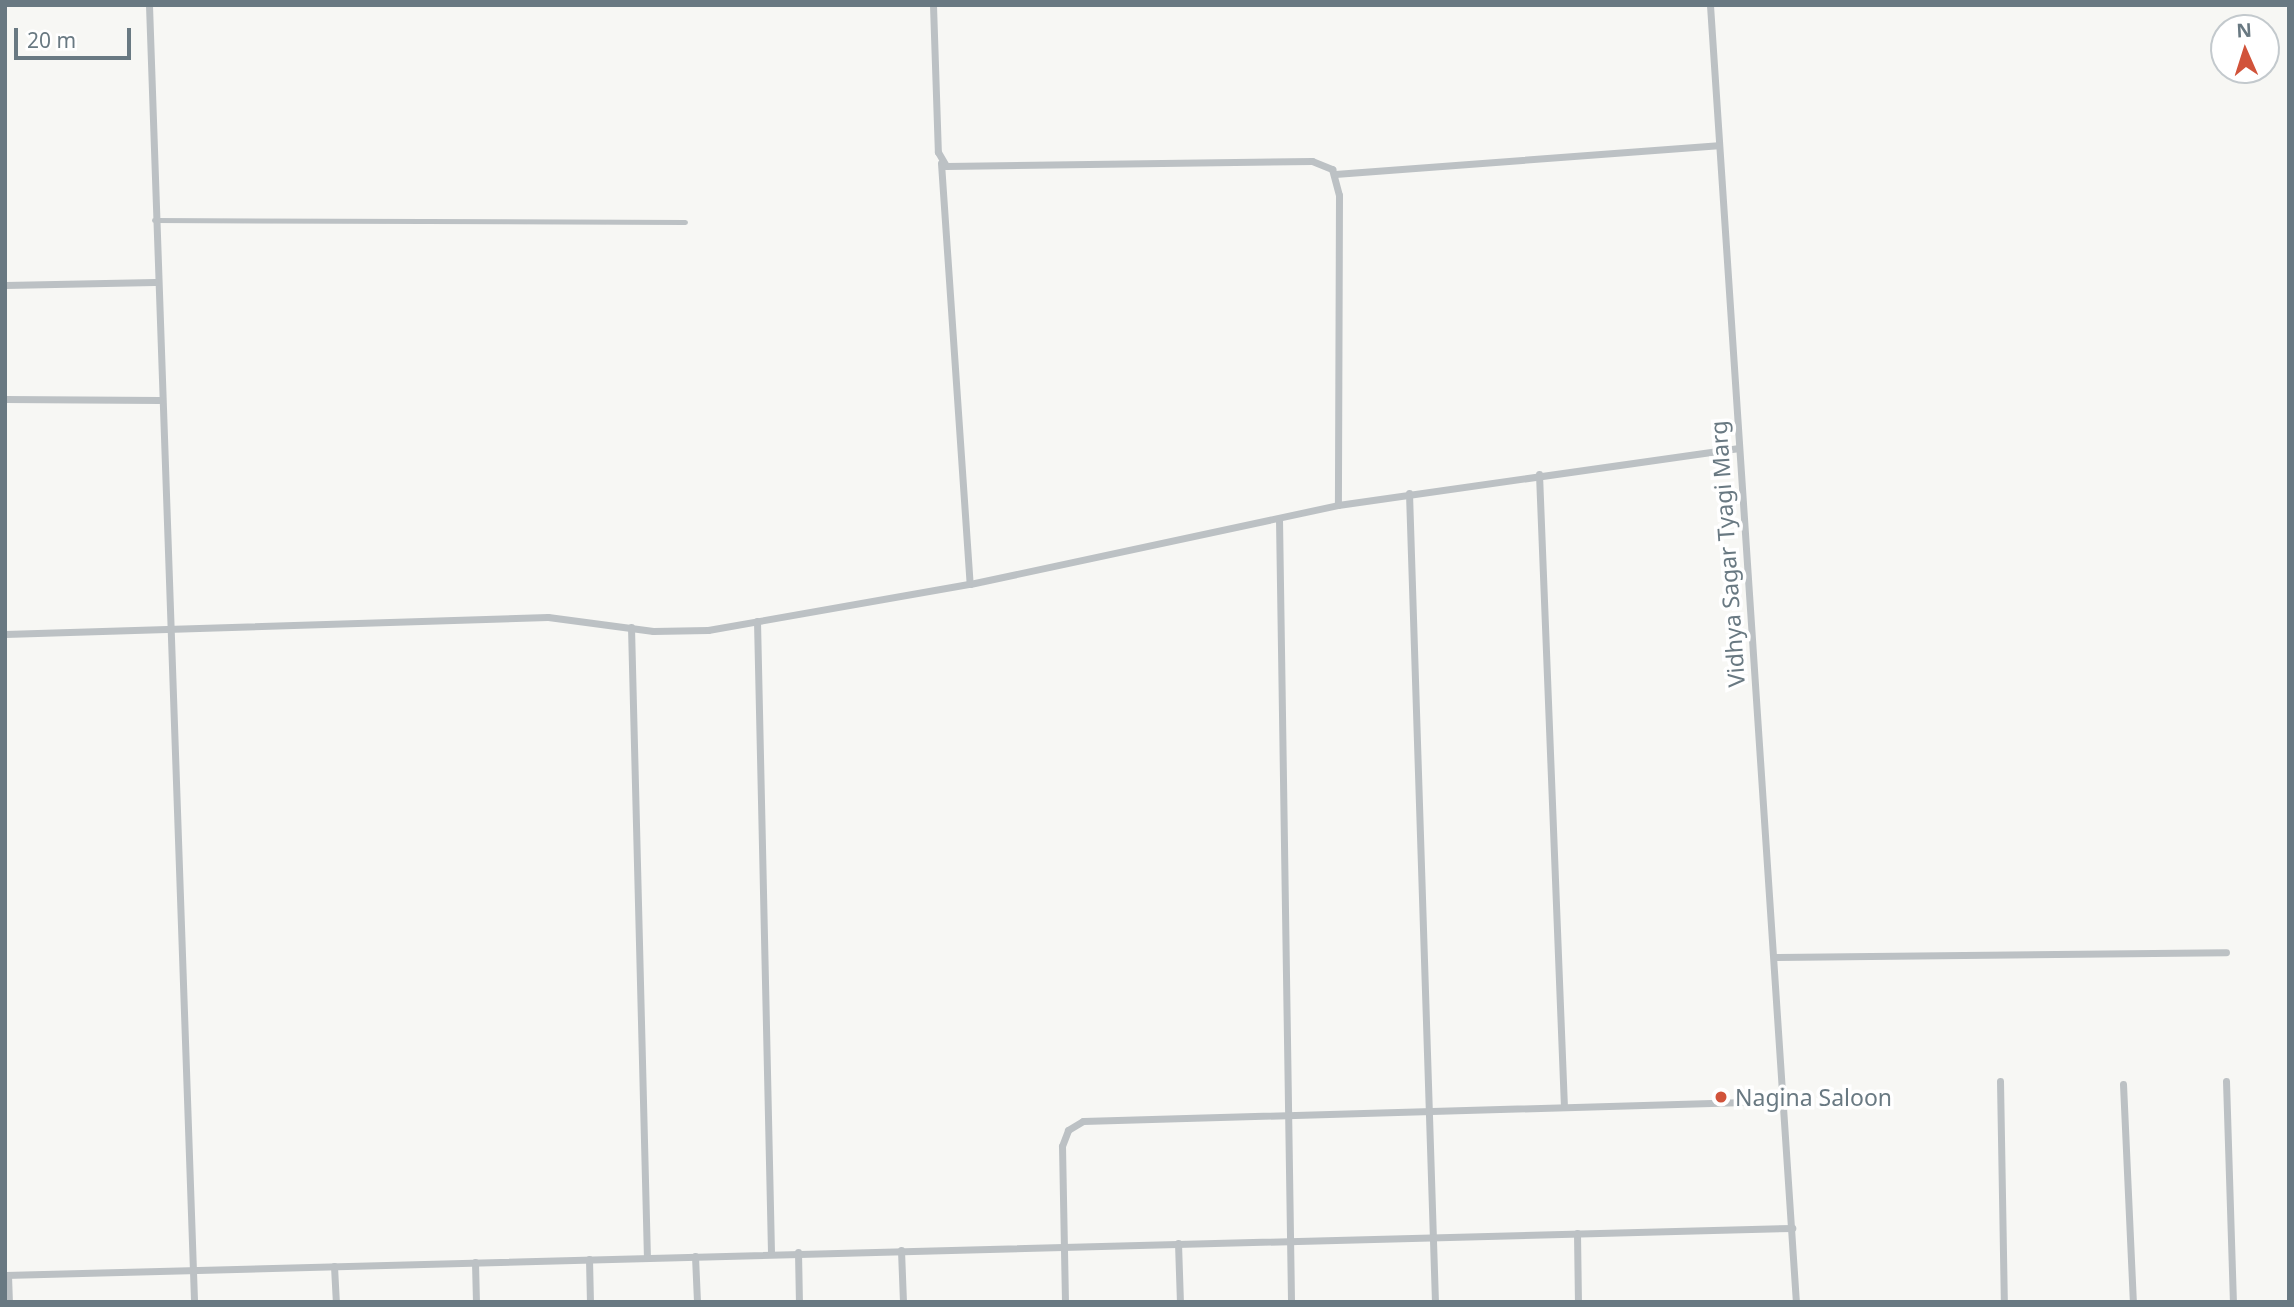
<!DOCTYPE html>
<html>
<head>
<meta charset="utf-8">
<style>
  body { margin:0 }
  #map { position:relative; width:2294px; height:1307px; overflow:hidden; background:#f7f7f4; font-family:"Noto Sans",sans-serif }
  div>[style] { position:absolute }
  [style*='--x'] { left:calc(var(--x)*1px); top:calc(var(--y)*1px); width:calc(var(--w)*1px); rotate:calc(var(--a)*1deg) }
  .service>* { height:5px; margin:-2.5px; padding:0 2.5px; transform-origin:2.5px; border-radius:2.5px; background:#bcc1c4 }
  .minor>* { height:7px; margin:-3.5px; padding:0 3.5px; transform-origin:3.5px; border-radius:3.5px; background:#bcc1c4 }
  .dots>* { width:19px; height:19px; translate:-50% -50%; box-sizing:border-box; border:4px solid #fff; border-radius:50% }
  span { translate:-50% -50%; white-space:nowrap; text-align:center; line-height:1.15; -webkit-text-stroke:7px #fff; paint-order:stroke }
  .street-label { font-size:23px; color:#697982 }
  .poi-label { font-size:23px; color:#697982 }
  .left { translate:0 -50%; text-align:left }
  .frame { position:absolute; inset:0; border:7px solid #697982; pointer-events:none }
  .north { position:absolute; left:2210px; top:14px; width:70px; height:70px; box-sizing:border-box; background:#fff; border:2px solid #c3c9cd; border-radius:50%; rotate:357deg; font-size:19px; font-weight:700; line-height:28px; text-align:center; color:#697982 }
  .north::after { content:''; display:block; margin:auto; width:24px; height:32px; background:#d1533a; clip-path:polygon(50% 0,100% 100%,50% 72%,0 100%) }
  .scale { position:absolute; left:14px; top:28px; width:117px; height:32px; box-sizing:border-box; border:4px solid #697982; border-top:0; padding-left:9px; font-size:21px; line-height:24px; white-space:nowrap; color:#697982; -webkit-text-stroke:5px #fff; paint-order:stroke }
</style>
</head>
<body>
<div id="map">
  <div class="service">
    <i style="--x:154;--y:220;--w:531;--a:0.22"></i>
  </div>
  <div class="minor">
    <i style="--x:149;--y:5;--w:1298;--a:88.01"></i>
    <i style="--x:933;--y:5;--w:147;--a:88.1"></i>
    <i style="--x:938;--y:152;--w:16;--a:60"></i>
    <i style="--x:946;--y:166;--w:366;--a:-0.8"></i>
    <i style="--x:1312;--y:161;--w:22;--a:22"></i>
    <i style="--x:1332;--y:169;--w:27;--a:75"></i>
    <i style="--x:1339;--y:195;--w:310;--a:90.2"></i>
    <i style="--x:1710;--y:5;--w:1300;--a:86.21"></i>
    <i style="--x:941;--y:163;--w:422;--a:86.1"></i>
    <i style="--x:1335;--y:174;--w:384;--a:-4.3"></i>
    <i style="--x:5;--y:285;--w:150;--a:-1.1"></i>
    <i style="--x:5;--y:399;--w:155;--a:0.4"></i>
    <i style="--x:1539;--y:474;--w:633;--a:87.74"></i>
    <i style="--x:1409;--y:493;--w:809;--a:88.16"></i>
    <i style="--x:1279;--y:519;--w:783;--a:89.12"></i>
    <i style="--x:757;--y:621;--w:632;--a:88.73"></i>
    <i style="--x:631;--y:627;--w:630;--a:88.55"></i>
    <i style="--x:5;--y:634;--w:543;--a:-1.79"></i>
    <i style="--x:548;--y:617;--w:106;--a:7.6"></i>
    <i style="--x:653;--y:631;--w:55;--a:-1"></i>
    <i style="--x:708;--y:630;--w:266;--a:-10"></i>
    <i style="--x:970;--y:584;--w:376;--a:-12.1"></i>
    <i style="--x:1338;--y:505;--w:405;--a:-8.1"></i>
    <i style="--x:1774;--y:957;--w:452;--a:-0.6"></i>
    <i style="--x:2000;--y:1081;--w:221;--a:89"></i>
    <i style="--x:2226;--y:1081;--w:221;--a:88.2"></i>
    <i style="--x:2123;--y:1084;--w:218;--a:87.4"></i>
    <i style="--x:1577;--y:1233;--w:69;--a:89.2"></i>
    <i style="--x:1178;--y:1243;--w:59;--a:88.1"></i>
    <i style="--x:901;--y:1250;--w:52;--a:87.8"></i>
    <i style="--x:798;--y:1252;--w:50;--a:88.9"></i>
    <i style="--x:695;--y:1256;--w:46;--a:87.5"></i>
    <i style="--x:589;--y:1259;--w:43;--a:88.7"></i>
    <i style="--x:475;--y:1262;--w:40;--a:88.6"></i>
    <i style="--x:334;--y:1266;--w:36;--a:87"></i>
    <i style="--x:5;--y:1275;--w:1788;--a:-1.51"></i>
    <i style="--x:8;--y:1275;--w:27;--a:88"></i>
    <i style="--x:1065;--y:1302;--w:156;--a:-91.1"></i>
    <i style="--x:1062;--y:1146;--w:17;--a:-69"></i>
    <i style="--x:1068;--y:1130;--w:17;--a:-31"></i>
    <i style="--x:1083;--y:1121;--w:700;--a:-1.64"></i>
  </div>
  <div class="dots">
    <i style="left:1721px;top:1097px;background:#d1533a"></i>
  </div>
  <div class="street-label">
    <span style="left:1727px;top:554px;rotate:-94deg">Vidhya Sagar Tyagi Marg</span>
  </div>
  <div class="poi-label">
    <span class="left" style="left:1735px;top:1097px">Nagina Saloon</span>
  </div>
  <div class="frame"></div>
  <div class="north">N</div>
  <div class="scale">20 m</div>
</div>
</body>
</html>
